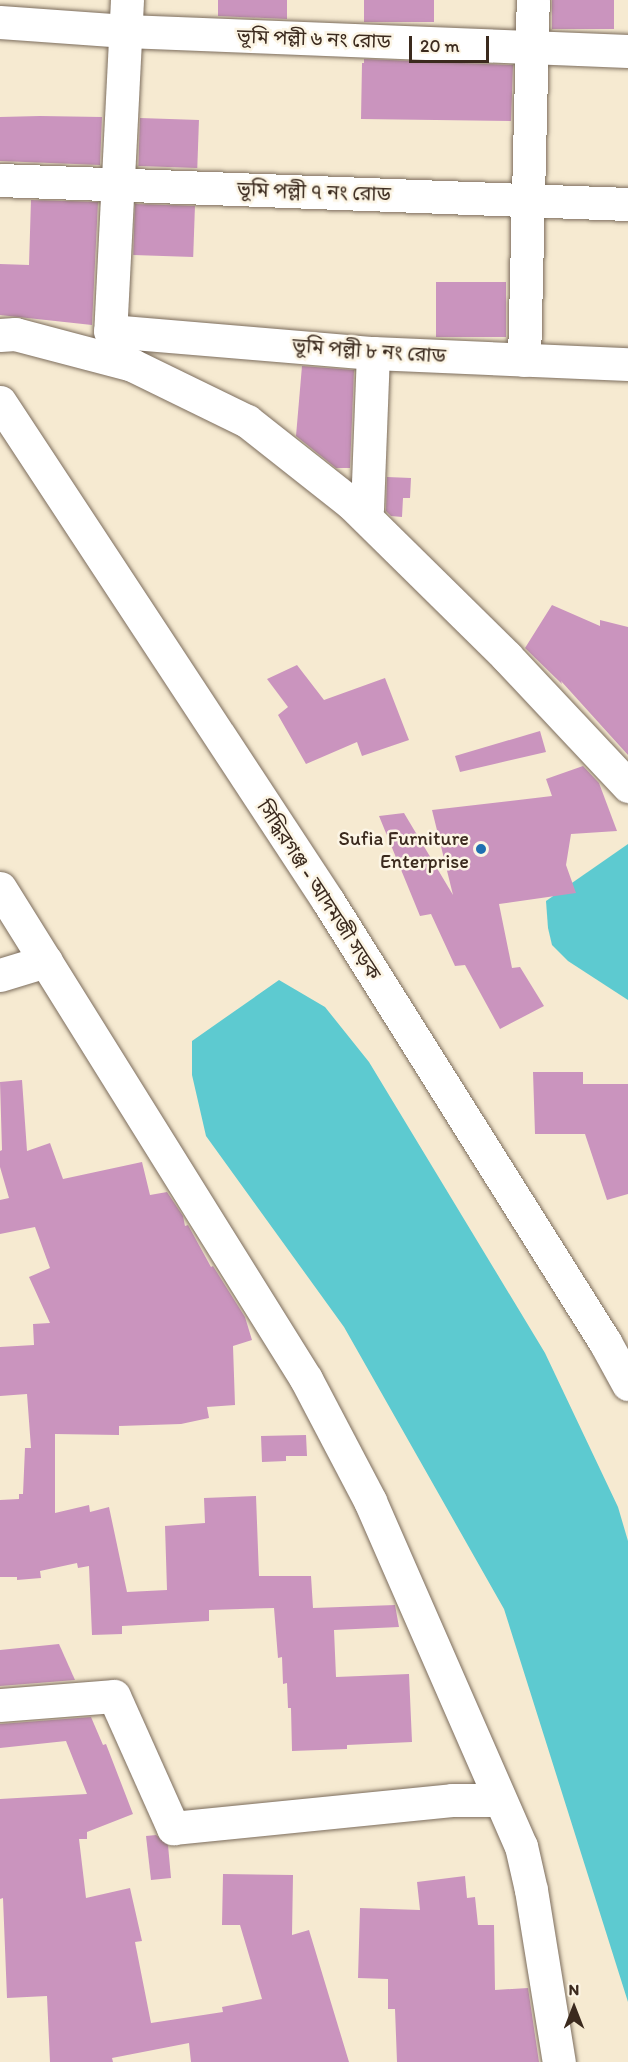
<!DOCTYPE html>
<html>
<head>
<meta charset="utf-8">
<style>
  body { margin:0 }
  #map { position:relative; width:628px; height:2062px; overflow:hidden; background:#f6ead1; font-family:Itim,"Noto Sans Bengali",sans-serif }
  div>[style] { position:absolute }
  [style*='--x'] { left:calc(var(--x)*1px); top:calc(var(--y)*1px); width:calc(var(--w)*1px); rotate:calc(var(--a)*1deg) }
  .water>* { inset:0; background:#5dcad0 }
  .building>* { inset:0; background:#ca94be; transform-origin:0 0 }
  .roads { filter:drop-shadow(0 0 2px #7c6d5d) drop-shadow(0 0 2px #7c6d5d) }
  .minor>* { height:33px; margin:-16.5px; padding:0 16.5px; transform-origin:16.5px; border-radius:16.5px; background:#fff }
  .major>* { height:33px; margin:-16.5px; padding:0 16.5px; transform-origin:16.5px; border-radius:16.5px; background:#fff }
  .dots>* { width:16px; height:16px; translate:-50% -50%; box-sizing:border-box; border:3px solid #fcf5e5; border-radius:50% }
  span { translate:-50% -50%; white-space:nowrap; text-align:center; line-height:1.15; -webkit-text-stroke:5px #fcf5e5; paint-order:stroke }
  .street-label { font-size:20px; color:#3b2a1e }
  .poi-label { font-size:20px; color:#3b2a1e }
  .right { translate:-100% -50%; text-align:right }
  .north { position:absolute; left:544px; top:1978px; width:60px; height:60px; -webkit-text-stroke:4px #fcf5e5; paint-order:stroke; rotate:0deg; font-size:16px; font-weight:700; line-height:24px; text-align:center; color:#3b2a1e }
  .north::after { content:''; display:block; margin:auto; width:21px; height:27px; background:#3b2a1e; clip-path:polygon(50% 0,100% 100%,50% 72%,0 100%) }
  .scale { position:absolute; left:409px; top:36px; width:80px; height:27px; box-sizing:border-box; border:3px solid #3b2a1e; border-top:0; padding-left:8px; font-size:18px; line-height:21px; white-space:nowrap; color:#3b2a1e; -webkit-text-stroke:4px #fcf5e5; paint-order:stroke }
</style>
</head>
<body>
<div id="map">
  <div class="water">
    <i style="clip-path:polygon(628px 844px,628px 1000px,568px 961px,552px 945px,548px 928px,546px 901px)"></i>
    <i style="clip-path:polygon(279px 980px,325px 1007px,369px 1062px,545px 1353px,618px 1507px,628px 1541px,628px 2002px,504px 1609px,344px 1327px,206px 1136px,192px 1075px,192px 1041px)"></i>
  </div>
  <div class="building">
    <i style="clip-path:polygon(218px 0,287px 0,287px 19px,218px 16px)"></i>
    <i style="left:364px;top:0;width:70px;height:22px"></i>
    <i style="left:552px;top:0;width:62px;height:29px"></i>
    <i style="clip-path:polygon(364px 59px,513px 65px,511px 121px,361px 119px,362px 63px,364px 63px)"></i>
    <i style="clip-path:polygon(40px 116px,102px 117px,100px 165px,0 161px,0 117px)"></i>
    <i style="left:140px;top:118px;width:59px;height:48px;rotate:2deg"></i>
    <i style="clip-path:polygon(31px 200px,98px 202px,92px 325px,0 315px,0 264px,29px 265px)"></i>
    <i style="left:135px;top:204px;width:60px;height:51px;rotate:2deg"></i>
    <i style="left:436px;top:282px;width:70px;height:55px"></i>
    <i style="clip-path:polygon(302px 366px,354px 370px,350px 468px,336px 468px,296px 436px)"></i>
    <i style="clip-path:polygon(387px 477px,411px 478px,410px 498px,403px 498px,402px 517px,391px 516px,386px 511px)"></i>
    <i style="clip-path:polygon(552px 605px,600px 626px,600px 620px,628px 627px,628px 755px,561px 681px,562px 684px,525px 648px)"></i>
    <i style="clip-path:polygon(297px 665px,324px 700px,385px 678px,409px 740px,362px 756px,357px 742px,306px 764px,278px 715px,288px 707px,267px 679px)"></i>
    <i style="clip-path:polygon(540px 731px,546px 752px,460px 772px,455px 756px)"></i>
    <i style="clip-path:polygon(583px 766px,599px 783px,617px 831px,571px 834px,566px 865px,576px 893px,499px 904px,512px 968px,520px 967px,544px 1006px,500px 1029px,465px 965px,455px 966px,431px 914px,420px 916px,379px 816px,404px 813px,453px 895px,432px 810px,552px 796px,546px 779px)"></i>
    <i style="clip-path:polygon(533px 1072px,583px 1072px,583px 1084px,628px 1084px,628px 1194px,607px 1200px,585px 1134px,535px 1134px)"></i>
    <i style="clip-path:polygon(22px 1080px,27px 1151px,50px 1143px,63px 1179px,142px 1162px,150px 1195px,167px 1192px,183px 1216px,185px 1226px,188px 1225px,211px 1267px,213px 1266px,245px 1317px,252px 1340px,233px 1346px,235px 1405px,207px 1407px,209px 1418px,181px 1424px,119px 1426px,119px 1435px,55px 1434px,55px 1513px,89px 1505px,90px 1512px,109px 1507px,127px 1592px,167px 1590px,165px 1526px,205px 1523px,204px 1498px,256px 1496px,259px 1576px,311px 1576px,313px 1608px,395px 1605px,399px 1627px,334px 1630px,336px 1677px,409px 1674px,412px 1742px,347px 1745px,347px 1749px,292px 1751px,291px 1708px,288px 1708px,287px 1683px,283px 1684px,282px 1657px,278px 1658px,274px 1608px,209px 1610px,209px 1621px,122px 1626px,122px 1634px,92px 1635px,89px 1566px,78px 1568px,77px 1563px,40px 1571px,41px 1578px,17px 1580px,17px 1577px,0 1577px,0 1500px,19px 1499px,19px 1494px,23px 1494px,25px 1448px,31px 1448px,27px 1394px,0 1396px,0 1347px,34px 1345px,33px 1324px,50px 1323px,29px 1277px,50px 1268px,35px 1227px,0 1234px,0 1200px,9px 1198px,0 1167px,0 1151px,2px 1150px,0 1082px)"></i>
    <i style="clip-path:polygon(306px 1435px,307px 1456px,286px 1456px,286px 1461px,262px 1462px,261px 1436px)"></i>
    <i style="clip-path:polygon(59px 1644px,75px 1680px,0 1686px,0 1650px)"></i>
    <i style="clip-path:polygon(91px 1717px,103px 1745px,106px 1744px,133px 1814px,87px 1832px,87px 1839px,79px 1839px,86px 1898px,130px 1888px,142px 1941px,135px 1942px,151px 2023px,223px 2012px,222px 2007px,262px 1999px,240px 1925px,222px 1925px,223px 1874px,293px 1875px,292px 1935px,309px 1930px,349px 2062px,191px 2062px,189px 2043px,112px 2058px,113px 2062px,50px 2062px,47px 1996px,7px 1998px,3px 1898px,0 1899px,0 1799px,87px 1794px,66px 1741px,0 1748px,0 1724px)"></i>
    <i style="clip-path:polygon(156px 1835px,168px 1845px,171px 1878px,151px 1880px,146px 1836px)"></i>
    <i style="clip-path:polygon(465px 1876px,467px 1898px,475px 1897px,478px 1925px,494px 1925px,495px 1990px,528px 1988px,539px 2062px,397px 2062px,395px 2009px,388px 2009px,388px 1979px,358px 1978px,360px 1908px,420px 1910px,417px 1882px)"></i>
  </div>
  <div class="roads">
    <div class="minor">
      <i style="--x:127;--y:0;--w:331;--a:92.9"></i>
      <i style="--x:110;--y:331;--w:264;--a:4.8"></i>
      <i style="--x:373;--y:353;--w:255;--a:2.5"></i>
      <i style="--x:0;--y:22;--w:126;--a:4.1"></i>
      <i style="--x:126;--y:31;--w:502;--a:2.28"></i>
      <i style="--x:0;--y:180;--w:628;--a:2.19"></i>
      <i style="--x:0;--y:335;--w:15;--a:-4"></i>
      <i style="--x:15;--y:334;--w:121;--a:14.8"></i>
      <i style="--x:132;--y:365;--w:128;--a:26"></i>
      <i style="--x:247;--y:421;--w:132;--a:38.3"></i>
      <i style="--x:351;--y:503;--w:219;--a:44.6"></i>
      <i style="--x:507;--y:657;--w:177;--a:46.8"></i>
      <i style="--x:524;--y:360;--w:360;--a:-88.6"></i>
      <i style="--x:367;--y:509;--w:156;--a:-87.8"></i>
      <i style="--x:0;--y:888;--w:579;--a:58.07"></i>
      <i style="--x:306;--y:1379;--w:138;--a:62.3"></i>
      <i style="--x:370;--y:1501;--w:377;--a:66.4"></i>
      <i style="--x:521;--y:1846;--w:45;--a:77.2"></i>
      <i style="--x:531;--y:1890;--w:174;--a:80.8"></i>
      <i style="--x:0;--y:975;--w:48;--a:-16.9"></i>
      <i style="--x:0;--y:1705;--w:114;--a:-4.5"></i>
      <i style="--x:114;--y:1696;--w:145;--a:65.9"></i>
      <i style="--x:173;--y:1828;--w:280;--a:-5.7"></i>
      <i style="--x:452;--y:1800;--w:48;--a:0"></i>
    </div>
    <div class="major">
      <i style="--x:0;--y:402;--w:597;--a:56.68"></i>
      <i style="--x:328;--y:901;--w:521;--a:57.87"></i>
      <i style="--x:605;--y:1342;--w:48;--a:61.3"></i>
    </div>
  </div>
  <div class="dots">
    <i style="left:481px;top:849px;background:#1f6fb2"></i>
  </div>
  <div class="street-label">
    <span style="left:314px;top:39px;rotate:2deg">ভূমি পল্লী ৬ নং রোড</span>
    <span style="left:314px;top:192px;rotate:2deg">ভূমি পল্লী ৭ নং রোড</span>
    <span style="left:369px;top:351px;rotate:4deg">ভূমি পল্লী ৮ নং রোড</span>
    <span style="left:319px;top:890px;rotate:57deg">সিদ্ধিরগঞ্জ - আদমজী সড়ক</span>
  </div>
  <div class="poi-label">
    <span class="right" style="left:469px;top:850px">Sufia Furniture<br>Enterprise</span>
  </div>
  <div class="north">N</div>
  <div class="scale">20 m</div>
</div>
</body>
</html>
